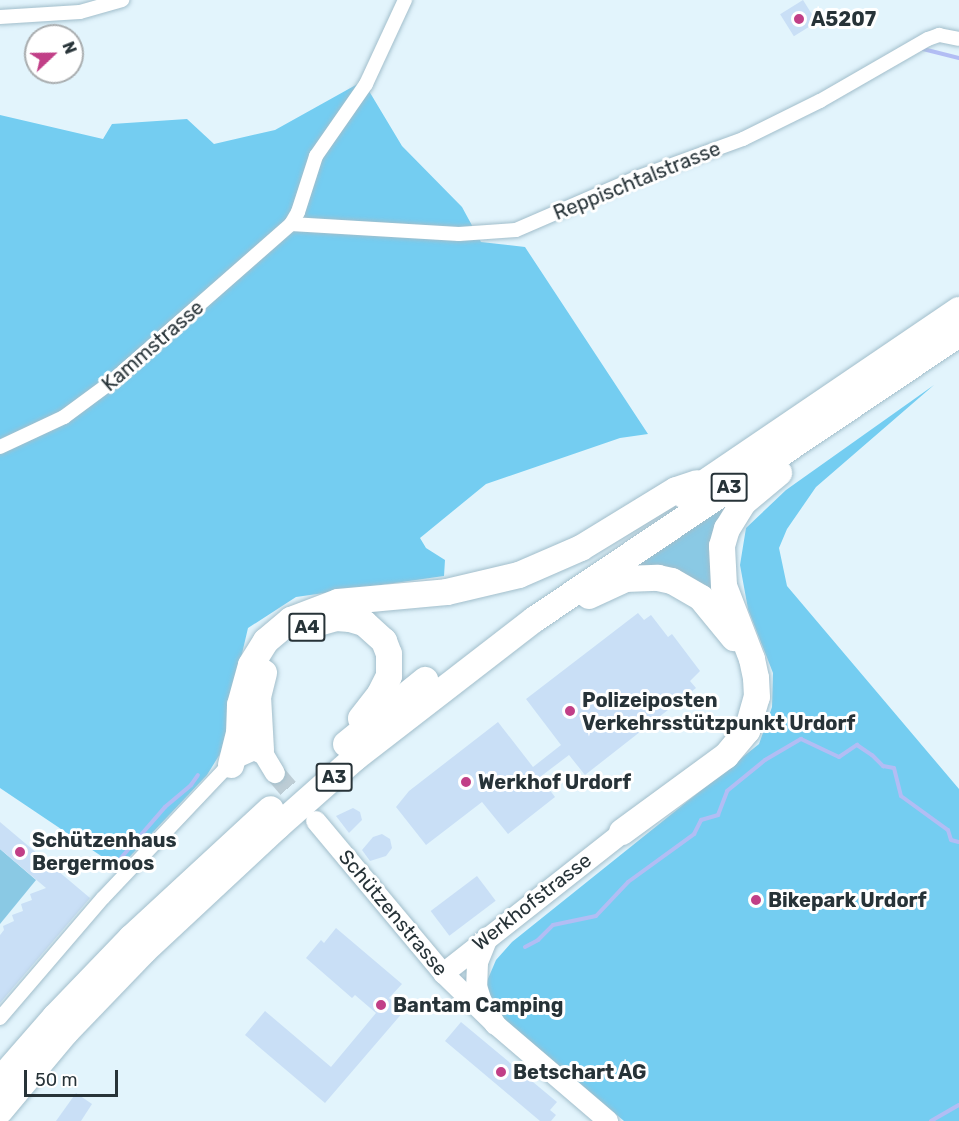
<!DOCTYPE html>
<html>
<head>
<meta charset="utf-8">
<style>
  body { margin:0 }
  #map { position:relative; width:959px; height:1121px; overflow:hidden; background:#e2f4fc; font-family:Rubik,sans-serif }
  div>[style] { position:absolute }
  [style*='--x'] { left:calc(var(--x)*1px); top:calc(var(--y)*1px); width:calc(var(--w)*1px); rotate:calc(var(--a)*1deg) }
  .green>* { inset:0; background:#8ac9e4 }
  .forest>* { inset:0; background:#74cdf1 }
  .stream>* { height:4px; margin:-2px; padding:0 2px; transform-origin:2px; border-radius:2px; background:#b2bdf4 }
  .building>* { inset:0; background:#c9dff6; transform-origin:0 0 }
  .secondary-tunnel>* { height:20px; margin-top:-10px; transform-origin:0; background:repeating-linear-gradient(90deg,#bdcdd5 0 20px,transparent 0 30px) }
  .roads { filter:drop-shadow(0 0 2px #a2becb) drop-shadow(0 0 2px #a2becb) }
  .street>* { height:14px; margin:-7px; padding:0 7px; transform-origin:7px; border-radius:7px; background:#fff }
  .secondary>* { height:20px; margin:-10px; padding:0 10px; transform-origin:10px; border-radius:10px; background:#fff }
  .primary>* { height:21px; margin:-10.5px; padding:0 10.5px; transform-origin:10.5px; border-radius:10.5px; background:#fff }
  .highway>* { height:26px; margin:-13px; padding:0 13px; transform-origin:13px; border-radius:13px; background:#fff }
  .dots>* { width:16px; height:16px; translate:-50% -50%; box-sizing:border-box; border:3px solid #fff; border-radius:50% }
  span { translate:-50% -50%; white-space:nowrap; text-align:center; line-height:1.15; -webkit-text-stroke:6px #fff; paint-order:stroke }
  .shield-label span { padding:2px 4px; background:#fff; border:2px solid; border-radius:4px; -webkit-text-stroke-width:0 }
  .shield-label { font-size:18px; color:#273338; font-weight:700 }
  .poi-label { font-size:20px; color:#273338; font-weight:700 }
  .left { translate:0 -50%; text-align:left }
  .street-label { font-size:20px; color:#273338 }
  .north { position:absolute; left:24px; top:24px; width:60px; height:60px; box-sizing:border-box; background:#fff; border:2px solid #a9adaf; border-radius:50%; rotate:68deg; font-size:16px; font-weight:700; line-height:24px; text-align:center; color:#273338 }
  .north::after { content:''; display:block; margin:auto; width:21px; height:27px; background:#c13f87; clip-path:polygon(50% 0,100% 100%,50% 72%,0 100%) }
  .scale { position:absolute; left:24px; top:1070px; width:94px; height:27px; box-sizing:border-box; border:3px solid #273338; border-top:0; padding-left:8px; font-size:18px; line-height:21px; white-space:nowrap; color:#273338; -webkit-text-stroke:4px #fff; paint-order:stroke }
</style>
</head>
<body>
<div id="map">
  <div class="green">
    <i style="clip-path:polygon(723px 507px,715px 538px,718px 608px,632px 567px)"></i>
    <i style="clip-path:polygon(0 849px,36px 880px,0 924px)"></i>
  </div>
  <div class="forest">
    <i style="clip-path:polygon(363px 81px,402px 146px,462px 207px,481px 242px,525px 247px,648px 434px,620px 438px,486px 484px,420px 538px,426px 548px,445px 560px,444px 576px,296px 597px,248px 628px,234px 688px,228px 741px,207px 775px,119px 868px,0 788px,0 115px,103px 139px,112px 124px,187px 119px,214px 144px,275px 130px)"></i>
    <i style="clip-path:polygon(934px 385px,816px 487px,787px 529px,779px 548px,787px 586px,959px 789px,959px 1121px,624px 1121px,494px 1011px,484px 988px,496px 960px,512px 942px,759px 744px,772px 707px,773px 673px,748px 609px,740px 565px,746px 528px,786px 490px)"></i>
  </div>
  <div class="stream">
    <i style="--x:923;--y:49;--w:37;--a:14"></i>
    <i style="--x:120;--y:859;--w:69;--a:-49.1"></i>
    <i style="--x:165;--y:807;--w:34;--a:-40"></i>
    <i style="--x:191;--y:785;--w:12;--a:-55"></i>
    <i style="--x:525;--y:947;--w:15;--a:-28"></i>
    <i style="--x:538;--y:940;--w:21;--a:-45"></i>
    <i style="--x:553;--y:925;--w:44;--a:-11.8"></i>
    <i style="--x:596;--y:916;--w:47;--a:-46.7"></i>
    <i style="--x:628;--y:882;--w:82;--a:-36"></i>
    <i style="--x:694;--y:834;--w:16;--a:-63"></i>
    <i style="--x:701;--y:820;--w:18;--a:-16"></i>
    <i style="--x:718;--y:815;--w:26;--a:-69"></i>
    <i style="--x:727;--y:791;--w:49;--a:-39.2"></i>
    <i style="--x:765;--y:760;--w:42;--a:-30.3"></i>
    <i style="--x:801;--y:739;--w:42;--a:25.3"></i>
    <i style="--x:839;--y:757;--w:22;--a:-34"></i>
    <i style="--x:857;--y:745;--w:18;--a:34"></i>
    <i style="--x:872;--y:755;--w:16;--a:45"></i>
    <i style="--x:883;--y:766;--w:11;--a:10"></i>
    <i style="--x:894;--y:768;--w:29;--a:76"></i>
    <i style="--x:901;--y:796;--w:58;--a:35.9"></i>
    <i style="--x:948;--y:830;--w:10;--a:73"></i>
    <i style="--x:951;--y:840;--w:8;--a:14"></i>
    <i style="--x:931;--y:1121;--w:32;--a:-30"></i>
  </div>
  <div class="building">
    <i style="left:803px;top:0;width:26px;height:27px;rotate:58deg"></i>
    <i style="clip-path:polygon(638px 613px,644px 620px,651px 615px,668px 637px,672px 634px,700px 671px,690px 681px,696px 688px,585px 775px,569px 755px,540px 777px,555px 797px,508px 834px,482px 802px,426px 845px,396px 807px,409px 791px,498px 722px,533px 767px,561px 745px,526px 699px)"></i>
    <i style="clip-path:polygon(353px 808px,360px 812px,362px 820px,349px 833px,336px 816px)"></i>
    <i style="clip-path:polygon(0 822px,90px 898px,0 1003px,0 935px,4px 930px,3px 926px,14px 921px,12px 915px,23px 911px,21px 904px,32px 900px,30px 894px,46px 888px,0 849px)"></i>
    <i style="clip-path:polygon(382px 834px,390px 839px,392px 848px,386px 856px,370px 861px,362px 850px,373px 837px)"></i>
    <i style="left:477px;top:876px;width:31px;height:58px;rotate:53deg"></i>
    <i style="clip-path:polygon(336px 928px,402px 984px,389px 998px,404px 1011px,325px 1103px,245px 1035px,265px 1011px,331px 1067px,376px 1013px,355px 995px,352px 998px,306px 958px,321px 940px,324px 943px)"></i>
    <i style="clip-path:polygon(461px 1022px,557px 1102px,550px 1110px,556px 1115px,551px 1121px,540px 1121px,445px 1041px)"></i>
    <i style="clip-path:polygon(76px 1093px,92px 1104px,81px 1121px,56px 1121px)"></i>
  </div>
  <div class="secondary-tunnel">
    <i style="--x:275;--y:773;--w:54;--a:49.5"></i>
  </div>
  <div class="roads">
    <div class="street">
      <i style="--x:0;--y:17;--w:80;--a:-3.6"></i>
      <i style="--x:80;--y:12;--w:44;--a:-15.9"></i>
      <i style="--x:291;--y:224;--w:168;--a:3.4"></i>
      <i style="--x:459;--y:234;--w:57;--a:-4"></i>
      <i style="--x:516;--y:230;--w:131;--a:-23.4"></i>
      <i style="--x:636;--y:178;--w:114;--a:-20"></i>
      <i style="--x:743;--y:139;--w:86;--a:-26.3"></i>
      <i style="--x:820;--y:101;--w:125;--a:-29.9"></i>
      <i style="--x:928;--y:39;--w:12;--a:-20"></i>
      <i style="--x:939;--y:35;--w:20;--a:11"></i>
      <i style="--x:0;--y:447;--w:71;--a:-25.1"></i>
      <i style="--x:64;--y:417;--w:57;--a:-36.5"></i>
      <i style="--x:110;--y:383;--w:241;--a:-41.3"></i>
      <i style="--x:291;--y:224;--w:14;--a:-60"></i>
      <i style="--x:298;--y:212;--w:59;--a:-72.2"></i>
      <i style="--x:316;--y:156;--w:88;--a:-55.2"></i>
      <i style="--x:366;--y:84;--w:93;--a:-65.1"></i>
      <i style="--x:0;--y:1018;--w:158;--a:-49.4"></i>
      <i style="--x:103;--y:898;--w:175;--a:-46.6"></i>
      <i style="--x:223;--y:771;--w:19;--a:-35"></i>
      <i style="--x:239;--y:760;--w:24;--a:-24"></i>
    </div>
    <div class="secondary">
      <i style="--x:261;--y:750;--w:27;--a:59"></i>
      <i style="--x:316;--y:821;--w:198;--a:50.1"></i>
      <i style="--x:443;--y:973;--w:73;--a:44.4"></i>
      <i style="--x:495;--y:1024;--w:149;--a:40.6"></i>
    </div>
    <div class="primary">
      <i style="--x:487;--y:937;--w:27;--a:112"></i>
      <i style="--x:477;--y:962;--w:24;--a:92"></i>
      <i style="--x:476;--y:986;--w:16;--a:72"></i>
      <i style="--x:481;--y:1001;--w:27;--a:59"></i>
      <i style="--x:443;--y:973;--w:228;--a:-38.2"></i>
    </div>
    <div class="highway">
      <i style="--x:685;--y:496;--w:331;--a:-34.2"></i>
      <i style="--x:589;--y:596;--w:40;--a:-25"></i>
      <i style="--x:625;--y:579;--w:33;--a:-2"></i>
      <i style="--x:658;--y:578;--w:14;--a:12"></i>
      <i style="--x:672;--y:581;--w:34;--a:30"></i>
      <i style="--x:701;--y:598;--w:52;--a:50.5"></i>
      <i style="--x:315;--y:624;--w:22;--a:-16"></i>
      <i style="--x:336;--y:618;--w:14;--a:4"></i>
      <i style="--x:350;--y:619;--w:15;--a:16"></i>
      <i style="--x:364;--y:623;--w:27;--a:42"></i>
      <i style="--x:384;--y:641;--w:14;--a:69"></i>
      <i style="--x:389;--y:654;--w:22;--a:90"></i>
      <i style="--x:389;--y:676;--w:20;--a:117"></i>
      <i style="--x:380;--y:694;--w:31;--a:128"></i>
      <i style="--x:346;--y:744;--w:102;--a:-39"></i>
      <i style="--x:261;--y:750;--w:53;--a:-93.2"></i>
      <i style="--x:258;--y:697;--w:25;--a:-76"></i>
      <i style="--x:231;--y:765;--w:32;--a:-76"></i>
      <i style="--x:239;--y:734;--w:29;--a:-88"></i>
      <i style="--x:240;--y:705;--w:41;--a:-74.6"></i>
      <i style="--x:251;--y:665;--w:28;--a:-58"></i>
      <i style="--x:266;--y:641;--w:33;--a:-40"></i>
      <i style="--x:291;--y:620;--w:50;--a:-21"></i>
      <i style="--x:338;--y:602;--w:109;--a:-5.2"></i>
      <i style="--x:447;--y:592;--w:74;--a:-13.3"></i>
      <i style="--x:519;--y:575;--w:68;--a:-23.5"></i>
      <i style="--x:581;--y:548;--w:111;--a:-31.4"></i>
      <i style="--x:676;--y:490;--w:22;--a:-18"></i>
      <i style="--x:622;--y:832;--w:129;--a:-36.2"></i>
      <i style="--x:726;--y:756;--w:33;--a:-50"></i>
      <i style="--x:747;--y:731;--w:35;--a:-74"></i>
      <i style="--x:757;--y:697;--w:19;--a:-93"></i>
      <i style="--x:756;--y:678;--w:19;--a:-102"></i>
      <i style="--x:752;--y:659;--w:78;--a:-111"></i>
      <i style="--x:724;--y:586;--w:40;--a:-92.9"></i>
      <i style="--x:722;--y:546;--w:18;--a:-74"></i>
      <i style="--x:727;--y:529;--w:31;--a:-58"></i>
      <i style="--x:743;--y:503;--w:47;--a:-39.8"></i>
      <i style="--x:0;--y:1080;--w:84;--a:-48.9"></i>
      <i style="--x:55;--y:1017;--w:110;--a:-46.1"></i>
      <i style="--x:131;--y:938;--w:190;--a:-42.7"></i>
      <i style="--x:0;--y:1111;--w:103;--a:-50.1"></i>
      <i style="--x:66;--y:1032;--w:112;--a:-46.1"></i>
      <i style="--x:144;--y:951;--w:182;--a:-43"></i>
      <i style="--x:277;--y:827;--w:104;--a:-41.5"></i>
      <i style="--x:355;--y:758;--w:227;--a:-37.7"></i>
      <i style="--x:535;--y:619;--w:511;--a:-33.91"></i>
    </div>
  </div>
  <div class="dots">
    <i style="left:799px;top:19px;background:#c13f87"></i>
    <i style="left:570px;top:711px;background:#c13f87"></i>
    <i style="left:466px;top:782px;background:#c13f87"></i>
    <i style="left:20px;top:852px;background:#c13f87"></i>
    <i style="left:756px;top:900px;background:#c13f87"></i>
    <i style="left:381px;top:1005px;background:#c13f87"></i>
    <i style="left:501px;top:1072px;background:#c13f87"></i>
  </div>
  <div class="shield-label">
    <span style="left:729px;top:487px">A3</span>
    <span style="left:307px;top:627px">A4</span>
    <span style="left:334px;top:777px">A3</span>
  </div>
  <div class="poi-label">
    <span class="left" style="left:811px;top:19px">A5207</span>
    <span class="left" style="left:582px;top:712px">Polizeiposten<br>Verkehrsstützpunkt Urdorf</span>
    <span class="left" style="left:478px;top:782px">Werkhof Urdorf</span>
    <span class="left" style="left:32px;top:852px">Schützenhaus<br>Bergermoos</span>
    <span class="left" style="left:768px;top:900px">Bikepark Urdorf</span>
    <span class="left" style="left:393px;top:1005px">Bantam Camping</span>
    <span class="left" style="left:513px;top:1072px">Betschart AG</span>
  </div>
  <div class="street-label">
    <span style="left:637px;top:181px;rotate:-22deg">Reppischtalstrasse</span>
    <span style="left:153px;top:346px;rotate:-41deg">Kammstrasse</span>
    <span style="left:532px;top:902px;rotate:-38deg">Werkhofstrasse</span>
    <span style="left:393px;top:913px;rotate:50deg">Schützenstrasse</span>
  </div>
  <div class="north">N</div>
  <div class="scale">50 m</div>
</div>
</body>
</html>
